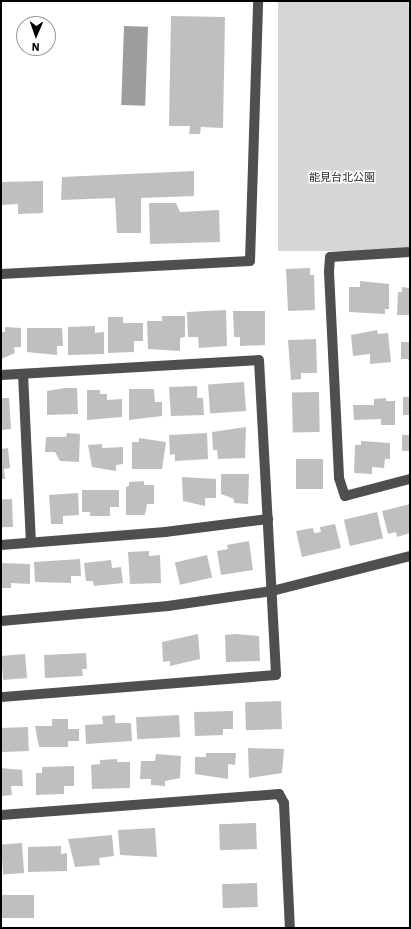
<!DOCTYPE html>
<html>
<head>
<meta charset="utf-8">
<style>
  body { margin:0 }
  #map { position:relative; width:411px; height:929px; overflow:hidden; background:#fff; font-family:"IBM Plex Sans","Noto Sans JP",sans-serif }
  div>[style] { position:absolute }
  [style*='--x'] { left:calc(var(--x)*1px); top:calc(var(--y)*1px); width:calc(var(--w)*1px); rotate:calc(var(--a)*1deg) }
  .green>* { inset:0; background:#d6d6d6; transform-origin:0 0 }
  .water>* { inset:0; background:#9d9d9d; transform-origin:0 0 }
  .building>* { inset:0; background:#bfbfbf; transform-origin:0 0 }
  .minor>* { height:10px; margin:-5px; padding:0 5px; transform-origin:5px; border-radius:5px; background:#4f4f4f }
  span { translate:-50% -50%; white-space:nowrap; text-align:center; line-height:1.15; -webkit-text-stroke:3px #fff; paint-order:stroke }
  .park-label { font-size:11px; color:#2d2d2d }
  .frame { position:absolute; inset:0; border:2px solid #000; pointer-events:none }
  .north { position:absolute; left:16px; top:16px; width:40px; height:40px; box-sizing:border-box; background:#fff; border:1px solid #999; border-radius:50%; rotate:182deg; font-size:11px; font-weight:700; line-height:16px; text-align:center; color:#000 }
  .north::after { content:''; display:block; margin:auto; width:14px; height:18px; background:#000; clip-path:polygon(50% 0,100% 100%,50% 72%,0 100%) }
</style>
</head>
<body>
<div id="map">
  <div class="green">
    <i style="left:278px;top:1px;width:132px;height:250px"></i>
  </div>
  <div class="water">
    <i style="left:124px;top:26px;width:24px;height:79px;rotate:2deg"></i>
  </div>
  <div class="building">
    <i style="clip-path:polygon(171px 16px,225px 17px,223px 128px,201px 127px,200px 134px,189px 134px,190px 126px,169px 126px)"></i>
    <i style="clip-path:polygon(194px 171px,194px 196px,141px 198px,141px 233px,117px 233px,115px 198px,61px 200px,62px 177px)"></i>
    <i style="clip-path:polygon(43px 181px,43px 213px,18px 214px,18px 204px,1px 205px,1px 182px)"></i>
    <i style="clip-path:polygon(149px 203px,176px 203px,180px 212px,219px 210px,220px 242px,150px 244px)"></i>
    <i style="clip-path:polygon(310px 268px,310px 275px,314px 275px,315px 310px,288px 311px,286px 269px)"></i>
    <i style="clip-path:polygon(360px 281px,389px 284px,389px 309px,385px 309px,385px 314px,349px 312px,349px 287px,360px 287px)"></i>
    <i style="clip-path:polygon(402px 287px,410px 288px,410px 315px,397px 315px,398px 292px,402px 292px)"></i>
    <i style="clip-path:polygon(226px 310px,227px 346px,199px 348px,198px 337px,188px 337px,187px 312px)"></i>
    <i style="clip-path:polygon(233px 311px,265px 311px,265px 345px,240px 346px,240px 337px,234px 337px)"></i>
    <i style="clip-path:polygon(162px 316px,185px 316px,185px 337px,180px 338px,180px 351px,148px 349px,147px 321px,162px 321px)"></i>
    <i style="clip-path:polygon(108px 317px,123px 317px,123px 323px,143px 323px,143px 341px,134px 341px,134px 352px,108px 353px)"></i>
    <i style="clip-path:polygon(95px 326px,95px 333px,104px 332px,104px 354px,68px 355px,68px 327px)"></i>
    <i style="clip-path:polygon(5px 327px,21px 328px,21px 347px,14px 347px,15px 353px,1px 359px,1px 332px,5px 332px)"></i>
    <i style="clip-path:polygon(27px 328px,62px 328px,63px 346px,57px 346px,57px 355px,27px 352px)"></i>
    <i style="clip-path:polygon(377px 330px,378px 334px,388px 333px,391px 362px,370px 364px,370px 354px,353px 356px,351px 335px)"></i>
    <i style="clip-path:polygon(316px 339px,317px 373px,301px 373px,301px 379px,291px 380px,288px 340px)"></i>
    <i style="clip-path:polygon(401px 342px,410px 342px,410px 364px,408px 359px,401px 359px)"></i>
    <i style="left:244px;top:382px;width:29px;height:36px;rotate:86deg"></i>
    <i style="clip-path:polygon(197px 386px,197px 398px,203px 398px,204px 415px,171px 416px,169px 387px)"></i>
    <i style="clip-path:polygon(65px 388px,77px 388px,78px 414px,47px 415px,47px 391px)"></i>
    <i style="clip-path:polygon(129px 389px,154px 389px,155px 402px,162px 402px,162px 416px,129px 420px)"></i>
    <i style="clip-path:polygon(87px 390px,100px 390px,100px 394px,107px 394px,107px 400px,122px 399px,122px 417px,87px 420px)"></i>
    <i style="left:319px;top:392px;width:40px;height:27px;rotate:89deg"></i>
    <i style="left:403px;top:397px;width:7px;height:18px"></i>
    <i style="clip-path:polygon(1px 398px,9px 398px,11px 429px,1px 430px)"></i>
    <i style="clip-path:polygon(386px 398px,386px 401px,395px 401px,395px 425px,381px 425px,381px 419px,354px 420px,353px 405px,374px 405px,374px 399px)"></i>
    <i style="clip-path:polygon(246px 427px,245px 458px,218px 459px,217px 450px,213px 450px,212px 432px)"></i>
    <i style="clip-path:polygon(67px 433px,80px 434px,79px 462px,60px 461px,55px 452px,45px 452px,46px 437px,66px 437px)"></i>
    <i style="clip-path:polygon(207px 433px,208px 459px,175px 461px,175px 454px,170px 455px,169px 435px)"></i>
    <i style="left:402px;top:435px;width:8px;height:16px"></i>
    <i style="clip-path:polygon(139px 438px,166px 442px,162px 469px,132px 469px,132px 442px,139px 442px)"></i>
    <i style="clip-path:polygon(361px 441px,390px 443px,390px 459px,385px 459px,384px 468px,372px 467px,372px 474px,354px 473px,355px 445px,361px 445px)"></i>
    <i style="clip-path:polygon(102px 444px,102px 448px,123px 447px,123px 464px,116px 465px,116px 471px,92px 467px,88px 445px)"></i>
    <i style="clip-path:polygon(8px 448px,10px 468px,4px 469px,5px 479px,1px 479px,1px 449px)"></i>
    <i style="left:296px;top:459px;width:27px;height:30px"></i>
    <i style="clip-path:polygon(221px 474px,249px 474px,248px 504px,234px 503px,234px 499px,221px 494px)"></i>
    <i style="clip-path:polygon(182px 477px,216px 479px,216px 498px,205px 498px,205px 506px,183px 501px)"></i>
    <i style="clip-path:polygon(144px 481px,144px 485px,154px 485px,154px 504px,147px 504px,145px 515px,126px 515px,126px 487px,129px 486px,129px 482px)"></i>
    <i style="clip-path:polygon(82px 490px,119px 490px,119px 507px,110px 507px,110px 516px,90px 516px,90px 512px,82px 512px)"></i>
    <i style="clip-path:polygon(78px 493px,79px 515px,63px 516px,63px 524px,51px 524px,49px 495px)"></i>
    <i style="left:12px;top:499px;width:28px;height:11px;rotate:88deg"></i>
    <i style="clip-path:polygon(410px 504px,410px 533px,397px 537px,396px 532px,388px 534px,382px 511px)"></i>
    <i style="left:377px;top:512px;width:27px;height:34px;rotate:77deg"></i>
    <i style="clip-path:polygon(335px 524px,341px 548px,302px 557px,296px 531px,313px 528px,314px 533px,321px 532px,320px 527px)"></i>
    <i style="clip-path:polygon(249px 541px,253px 570px,221px 575px,217px 551px,228px 549px,227px 545px)"></i>
    <i style="clip-path:polygon(149px 551px,149px 556px,160px 555px,161px 583px,130px 584px,128px 552px)"></i>
    <i style="left:207px;top:555px;width:23px;height:33px;rotate:77deg"></i>
    <i style="clip-path:polygon(80px 559px,81px 576px,71px 576px,71px 583px,35px 582px,34px 562px)"></i>
    <i style="clip-path:polygon(111px 560px,112px 568px,121px 567px,123px 583px,94px 586px,93px 581px,86px 581px,84px 563px)"></i>
    <i style="clip-path:polygon(1px 563px,30px 564px,30px 584px,11px 583px,11px 588px,1px 588px)"></i>
    <i style="clip-path:polygon(198px 634px,200px 659px,170px 666px,170px 661px,163px 662px,162px 642px)"></i>
    <i style="clip-path:polygon(235px 634px,259px 636px,260px 661px,226px 662px,225px 635px)"></i>
    <i style="clip-path:polygon(86px 653px,87px 669px,82px 669px,83px 676px,45px 678px,44px 655px)"></i>
    <i style="left:25px;top:654px;width:24px;height:24px;rotate:85deg"></i>
    <i style="left:281px;top:701px;width:28px;height:36px;rotate:88deg"></i>
    <i style="clip-path:polygon(233px 711px,233px 729px,223px 729px,223px 735px,195px 736px,194px 712px)"></i>
    <i style="clip-path:polygon(115px 715px,115px 723px,131px 723px,132px 741px,86px 744px,85px 725px,103px 724px,102px 716px)"></i>
    <i style="left:179px;top:715px;width:22px;height:43px;rotate:87deg"></i>
    <i style="clip-path:polygon(52px 719px,68px 719px,68px 729px,79px 729px,79px 741px,68px 741px,68px 747px,39px 747px,35px 726px,52px 726px)"></i>
    <i style="left:28px;top:727px;width:24px;height:27px;rotate:88deg"></i>
    <i style="clip-path:polygon(248px 748px,284px 749px,282px 773px,249px 778px)"></i>
    <i style="clip-path:polygon(206px 753px,236px 753px,235px 765px,228px 764px,228px 779px,195px 774px,195px 757px,206px 757px)"></i>
    <i style="clip-path:polygon(156px 754px,181px 756px,180px 778px,165px 781px,165px 786px,151px 785px,151px 779px,140px 779px,141px 761px,155px 761px)"></i>
    <i style="clip-path:polygon(117px 759px,117px 762px,130px 762px,130px 788px,92px 789px,91px 765px,100px 764px,100px 760px)"></i>
    <i style="clip-path:polygon(74px 766px,74px 786px,64px 786px,64px 794px,36px 795px,36px 773px,42px 773px,42px 767px)"></i>
    <i style="clip-path:polygon(1px 768px,22px 770px,23px 786px,11px 786px,12px 795px,1px 796px)"></i>
    <i style="left:256px;top:823px;width:26px;height:37px;rotate:88deg"></i>
    <i style="clip-path:polygon(155px 828px,157px 857px,120px 855px,118px 830px)"></i>
    <i style="clip-path:polygon(112px 835px,114px 856px,99px 858px,100px 865px,75px 867px,68px 839px)"></i>
    <i style="left:22px;top:843px;width:30px;height:21px;rotate:86deg"></i>
    <i style="clip-path:polygon(61px 846px,61px 854px,67px 853px,67px 871px,28px 872px,28px 847px)"></i>
    <i style="left:257px;top:883px;width:24px;height:35px;rotate:88deg"></i>
    <i style="left:1px;top:895px;width:33px;height:23px"></i>
  </div>
  <div class="minor">
    <i style="--x:410;--y:252;--w:80;--a:176.4"></i>
    <i style="--x:330;--y:257;--w:15;--a:94"></i>
    <i style="--x:329;--y:272;--w:206;--a:87.2"></i>
    <i style="--x:339;--y:478;--w:19;--a:72"></i>
    <i style="--x:345;--y:496;--w:67;--a:-14.7"></i>
    <i style="--x:1;--y:274;--w:249;--a:-3"></i>
    <i style="--x:250;--y:261;--w:260;--a:-88.2"></i>
    <i style="--x:23;--y:374;--w:168;--a:87.3"></i>
    <i style="--x:1;--y:375;--w:258;--a:-3.3"></i>
    <i style="--x:259;--y:360;--w:315;--a:86.9"></i>
    <i style="--x:276;--y:675;--w:276;--a:175.4"></i>
    <i style="--x:1;--y:545;--w:165;--a:-4.5"></i>
    <i style="--x:165;--y:532;--w:104;--a:-7.2"></i>
    <i style="--x:1;--y:621;--w:168;--a:-5.1"></i>
    <i style="--x:168;--y:606;--w:105;--a:-8.2"></i>
    <i style="--x:272;--y:591;--w:142;--a:-14.2"></i>
    <i style="--x:1;--y:815;--w:279;--a:-4.3"></i>
    <i style="--x:279;--y:794;--w:10;--a:61"></i>
    <i style="--x:284;--y:803;--w:125;--a:87.3"></i>
  </div>
  <div class="park-label">
    <span style="left:342px;top:177px">能見台北公園</span>
  </div>
  <div class="frame"></div>
  <div class="north">N</div>
</div>
</body>
</html>
